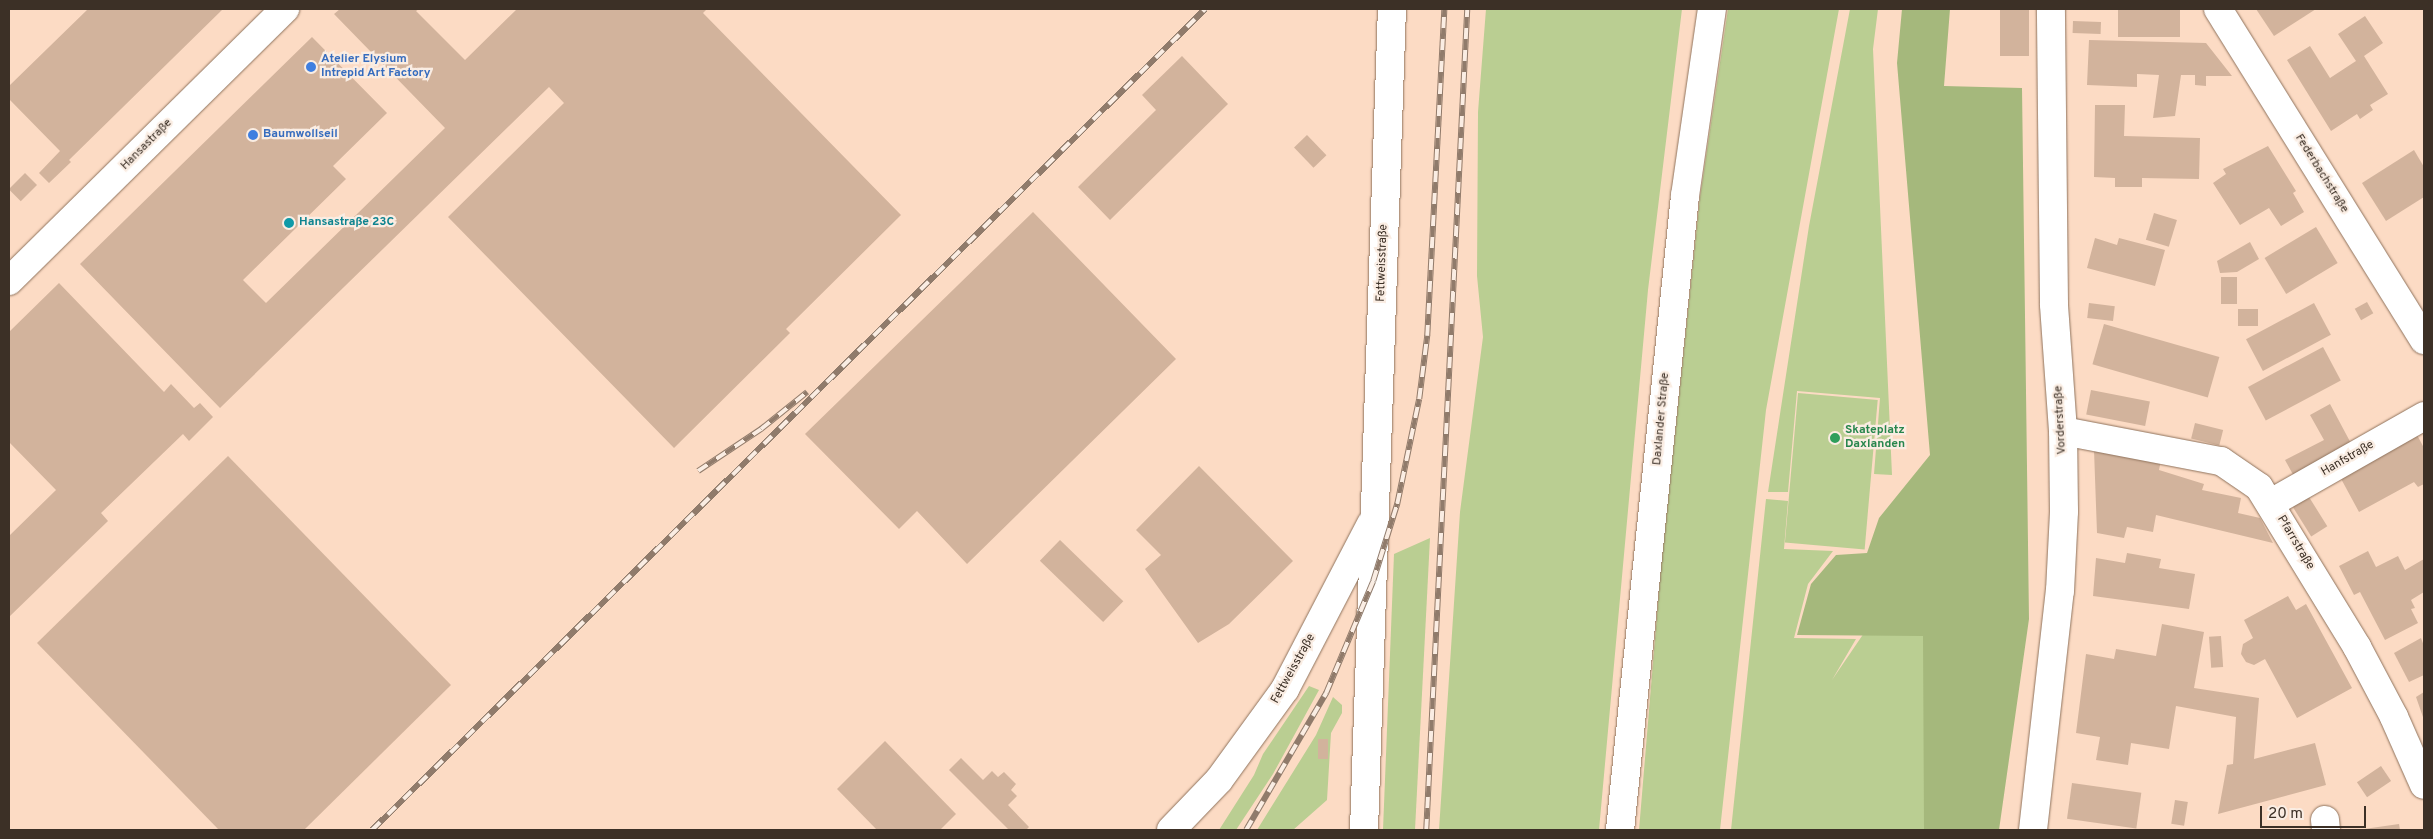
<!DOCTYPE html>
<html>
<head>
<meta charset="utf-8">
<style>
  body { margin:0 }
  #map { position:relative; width:2433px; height:839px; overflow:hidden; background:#fcdbc4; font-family:Overpass,sans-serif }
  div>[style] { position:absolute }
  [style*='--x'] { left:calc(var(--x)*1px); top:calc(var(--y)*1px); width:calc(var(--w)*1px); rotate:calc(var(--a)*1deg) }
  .green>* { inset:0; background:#bace92; transform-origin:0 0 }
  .forest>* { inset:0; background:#a5b87c }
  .building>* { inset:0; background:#d2b39c; transform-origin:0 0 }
  .roads { filter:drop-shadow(0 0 1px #8f735d) drop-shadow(0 0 1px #8f735d) }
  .minor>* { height:28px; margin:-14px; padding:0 14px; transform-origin:14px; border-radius:14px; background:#fff }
  .rail>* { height:5.5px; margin-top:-2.75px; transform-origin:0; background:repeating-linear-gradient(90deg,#faede3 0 11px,#907b6b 0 22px); box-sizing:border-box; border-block:1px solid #907b6b }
  .dots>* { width:14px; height:14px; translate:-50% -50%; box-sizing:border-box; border:2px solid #faede3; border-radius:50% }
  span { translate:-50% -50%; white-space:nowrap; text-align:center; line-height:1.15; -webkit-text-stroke:4.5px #faede3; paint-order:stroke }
  .shop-label { font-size:12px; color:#366cbe; font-weight:700 }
  .left { translate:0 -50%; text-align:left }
  .street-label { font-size:12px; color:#3c3026 }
  .culture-label { font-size:12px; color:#0d838f; font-weight:700 }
  .leisure-label { font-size:12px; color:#27864d; font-weight:700 }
  .frame { position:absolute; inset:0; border:10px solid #3c3026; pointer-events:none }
  .scale { position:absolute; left:2260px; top:806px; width:106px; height:22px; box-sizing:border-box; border:2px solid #3c3026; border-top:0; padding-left:6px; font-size:15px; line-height:18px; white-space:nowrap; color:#3c3026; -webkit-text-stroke:4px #faede3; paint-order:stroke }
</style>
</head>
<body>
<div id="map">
  <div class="green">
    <i style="clip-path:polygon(1486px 9px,1682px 9px,1648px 290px,1599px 830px,1439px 830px,1460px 512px,1483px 337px,1477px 276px,1478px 112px)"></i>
    <i style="clip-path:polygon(1728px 9px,1839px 9px,1766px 410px,1720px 830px,1639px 830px,1661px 567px,1700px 197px)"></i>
    <i style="clip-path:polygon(1850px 9px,1878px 9px,1873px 49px,1892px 475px,1874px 474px,1880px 398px,1797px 391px,1788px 492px,1768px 492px,1809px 226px)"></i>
    <i style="left:1798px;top:393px;width:80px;height:150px;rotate:5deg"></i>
    <i style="clip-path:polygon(1766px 499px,1788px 501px,1784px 549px,1833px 551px,1808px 584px,1794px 638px,1856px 639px,1832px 680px,1864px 633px,1886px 627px,1953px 641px,1943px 830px,1731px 830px)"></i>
    <i style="clip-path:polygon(1430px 538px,1415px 830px,1383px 830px,1394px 554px)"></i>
    <i style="clip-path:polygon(1309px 686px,1319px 690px,1273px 774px,1236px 830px,1219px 830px,1254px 775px,1263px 754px)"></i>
    <i style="clip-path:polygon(1333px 697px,1342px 705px,1342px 713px,1331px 733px,1327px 800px,1293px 830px,1257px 830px,1316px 735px)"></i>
  </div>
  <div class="forest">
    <i style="clip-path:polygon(1902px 9px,1950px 9px,1944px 86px,2022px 88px,2029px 619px,1999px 830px,1924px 830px,1923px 636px,1797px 635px,1811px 584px,1836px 555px,1867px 553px,1879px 518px,1930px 455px,1897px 63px)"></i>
  </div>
  <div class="building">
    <i style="clip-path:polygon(88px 9px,223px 9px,69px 160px,71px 162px,49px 183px,39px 173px,60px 151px,9px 99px,9px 86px)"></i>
    <i style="clip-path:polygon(340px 9px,419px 9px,416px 11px,465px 60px,517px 9px,707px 9px,703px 13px,901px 215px,786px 329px,790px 333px,674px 448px,448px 217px,564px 103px,549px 87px,220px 408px,80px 264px,312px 37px,387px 113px,333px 166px,346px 179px,243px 280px,266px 303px,445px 128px,334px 14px)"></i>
    <i style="left:2000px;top:9px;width:29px;height:47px"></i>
    <i style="left:2118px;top:9px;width:62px;height:28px"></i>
    <i style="clip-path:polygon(2256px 9px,2316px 9px,2274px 36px)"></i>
    <i style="clip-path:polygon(2365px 16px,2383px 43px,2364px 56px,2388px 94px,2370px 105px,2373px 110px,2360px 119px,2357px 114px,2331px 131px,2287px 60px,2310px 46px,2330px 78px,2356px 61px,2338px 34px)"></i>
    <i style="left:2073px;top:21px;width:28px;height:12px;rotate:2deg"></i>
    <i style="clip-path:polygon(2089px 40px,2206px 43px,2232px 76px,2206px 76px,2206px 86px,2195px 85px,2195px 75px,2181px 75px,2175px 116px,2153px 118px,2159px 75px,2137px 74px,2137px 87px,2087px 85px)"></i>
    <i style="clip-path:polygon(1182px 56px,1228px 104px,1110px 220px,1078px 187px,1156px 110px,1142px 95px)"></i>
    <i style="clip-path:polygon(2095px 105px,2125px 105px,2124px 136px,2200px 138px,2199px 179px,2142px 178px,2142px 187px,2115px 187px,2115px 178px,2094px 177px)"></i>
    <i style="left:1307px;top:135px;width:28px;height:18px;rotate:46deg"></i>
    <i style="clip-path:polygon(2268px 146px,2296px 191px,2293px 193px,2304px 212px,2281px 226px,2269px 208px,2240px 225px,2213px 183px,2226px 174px,2223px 169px)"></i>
    <i style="clip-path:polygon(2414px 150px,2424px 167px,2424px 197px,2386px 221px,2362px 183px)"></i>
    <i style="left:25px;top:173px;width:17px;height:23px;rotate:45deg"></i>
    <i style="clip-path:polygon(1033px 212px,1176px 359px,967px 564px,917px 511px,899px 529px,805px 434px)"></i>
    <i style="left:2154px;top:213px;width:24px;height:28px;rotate:17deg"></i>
    <i style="left:2316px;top:227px;width:42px;height:60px;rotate:59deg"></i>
    <i style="clip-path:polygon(2095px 238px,2117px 245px,2119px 238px,2165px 250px,2155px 286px,2087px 268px)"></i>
    <i style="clip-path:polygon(2250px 242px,2259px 259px,2237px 272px,2220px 273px,2217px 261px)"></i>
    <i style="left:2221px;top:277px;width:16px;height:27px"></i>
    <i style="clip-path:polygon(59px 283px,164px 392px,171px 384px,194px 408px,200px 403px,213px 417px,189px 441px,183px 434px,101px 513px,108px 521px,9px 617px,9px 536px,56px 490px,9px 442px,9px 332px)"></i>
    <i style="left:2367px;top:302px;width:13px;height:14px;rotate:61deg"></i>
    <i style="left:2089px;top:303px;width:26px;height:15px;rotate:7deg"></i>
    <i style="left:2314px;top:303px;width:36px;height:77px;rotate:62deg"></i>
    <i style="left:2258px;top:309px;width:17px;height:20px;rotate:90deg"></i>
    <i style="left:2104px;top:324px;width:120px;height:42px;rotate:16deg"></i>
    <i style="left:2323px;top:347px;width:38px;height:85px;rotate:62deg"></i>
    <i style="left:2091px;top:390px;width:60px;height:25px;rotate:11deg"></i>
    <i style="clip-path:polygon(2330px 404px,2354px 449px,2296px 480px,2285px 460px,2324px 440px,2310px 415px)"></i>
    <i style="left:2195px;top:423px;width:29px;height:16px;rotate:14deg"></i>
    <i style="clip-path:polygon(2416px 433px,2424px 448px,2424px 484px,2418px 487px,2414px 482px,2359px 512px,2339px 475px)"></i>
    <i style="clip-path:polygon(2094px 450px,2161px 460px,2159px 470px,2204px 484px,2202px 490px,2241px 498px,2238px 513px,2260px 518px,2273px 543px,2156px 515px,2153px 532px,2127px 527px,2124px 538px,2097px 533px)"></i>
    <i style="clip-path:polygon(228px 456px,451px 685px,304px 830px,219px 830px,37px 643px)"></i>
    <i style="clip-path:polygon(1199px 466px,1293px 561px,1229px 624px,1198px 643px,1145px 569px,1161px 555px,1136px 530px)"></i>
    <i style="left:2304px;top:489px;width:44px;height:19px;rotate:58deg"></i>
    <i style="left:1060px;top:540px;width:88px;height:29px;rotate:44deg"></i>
    <i style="clip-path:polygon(2368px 551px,2376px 567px,2398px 556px,2405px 570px,2424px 559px,2424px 592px,2411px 600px,2415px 608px,2411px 609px,2418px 623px,2385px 640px,2360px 592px,2354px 595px,2339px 566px)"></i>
    <i style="clip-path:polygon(2127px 553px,2161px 559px,2159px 568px,2195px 574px,2189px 609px,2093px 596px,2096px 558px,2125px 563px)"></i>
    <i style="clip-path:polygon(2288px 596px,2296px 610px,2306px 604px,2352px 688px,2297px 718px,2265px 659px,2254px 665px,2246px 662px,2241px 654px,2243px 644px,2253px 638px,2244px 620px)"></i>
    <i style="clip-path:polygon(2162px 624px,2204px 632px,2194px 688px,2259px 698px,2254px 759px,2315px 743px,2326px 785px,2218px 814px,2227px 765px,2233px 764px,2236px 717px,2176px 706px,2169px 749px,2131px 743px,2128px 765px,2096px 760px,2100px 737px,2076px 733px,2086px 654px,2114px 659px,2116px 649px,2156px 656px)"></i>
    <i style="left:2221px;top:636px;width:31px;height:12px;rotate:86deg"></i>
    <i style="clip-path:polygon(2421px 638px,2424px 646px,2424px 675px,2409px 682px,2394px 653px)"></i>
    <i style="clip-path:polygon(2424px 692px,2424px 720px,2416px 697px)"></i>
    <i style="left:1318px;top:739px;width:10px;height:20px"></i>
    <i style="clip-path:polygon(885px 741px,956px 814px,940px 830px,877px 830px,837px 789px)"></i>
    <i style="clip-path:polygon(961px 758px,983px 780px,992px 771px,998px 777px,1004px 772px,1016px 784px,1011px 790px,1017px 796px,1008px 805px,1029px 827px,1026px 830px,1009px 830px,949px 770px)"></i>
    <i style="left:2381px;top:766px;width:18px;height:29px;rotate:56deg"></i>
    <i style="left:2072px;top:783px;width:70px;height:36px;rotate:8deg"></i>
    <i style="left:2175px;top:800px;width:13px;height:24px;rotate:9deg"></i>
    <i style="clip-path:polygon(2399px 824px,2400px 830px,2364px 830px,2364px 829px)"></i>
  </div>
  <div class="roads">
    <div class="minor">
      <i style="--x:2218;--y:9;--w:390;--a:58.1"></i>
      <i style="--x:9;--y:281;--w:388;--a:-44.6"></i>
      <i style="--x:2063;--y:431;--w:161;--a:10.8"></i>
      <i style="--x:2221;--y:461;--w:46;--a:34.4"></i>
      <i style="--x:2259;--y:487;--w:188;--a:58.5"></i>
      <i style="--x:2357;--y:647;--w:79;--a:62.1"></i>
      <i style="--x:2394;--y:717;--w:74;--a:66.2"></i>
      <i style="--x:2271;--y:503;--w:176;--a:-29.6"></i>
      <i style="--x:2325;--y:820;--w:10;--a:84"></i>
      <i style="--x:1171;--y:830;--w:69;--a:-46.2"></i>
      <i style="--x:1219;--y:780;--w:112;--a:-54"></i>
      <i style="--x:1285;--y:689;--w:186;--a:-62.5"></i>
      <i style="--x:1364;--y:830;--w:821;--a:-88.05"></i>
      <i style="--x:1620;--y:830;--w:637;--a:-84.15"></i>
      <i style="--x:1685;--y:196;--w:189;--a:-81.8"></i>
      <i style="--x:2033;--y:830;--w:241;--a:-83.6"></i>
      <i style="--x:2060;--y:591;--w:80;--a:-87.1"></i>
      <i style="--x:2064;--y:511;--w:80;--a:-90.7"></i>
      <i style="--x:2063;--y:431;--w:127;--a:-94.1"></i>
      <i style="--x:2054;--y:304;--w:295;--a:-90.6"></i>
    </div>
  </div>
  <div class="rail">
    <i style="--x:698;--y:471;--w:76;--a:-33.7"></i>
    <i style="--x:761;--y:429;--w:59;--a:-38.8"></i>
    <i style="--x:372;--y:830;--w:1170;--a:-44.58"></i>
    <i style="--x:1246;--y:830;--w:159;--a:-59.7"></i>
    <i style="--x:1326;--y:693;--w:121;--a:-67.2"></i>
    <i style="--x:1373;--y:581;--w:81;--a:-72.7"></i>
    <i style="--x:1397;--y:504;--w:107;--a:-78.2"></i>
    <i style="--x:1419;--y:399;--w:64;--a:-82.8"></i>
    <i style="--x:1427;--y:336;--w:327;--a:-87"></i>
    <i style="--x:1426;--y:830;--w:822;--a:-87.14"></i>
  </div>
  <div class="dots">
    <i style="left:311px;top:67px;background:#3f7fe0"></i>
    <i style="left:253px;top:135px;background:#3f7fe0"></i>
    <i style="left:289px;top:223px;background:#0f9aa8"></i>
    <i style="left:1835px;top:438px;background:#2e9e5b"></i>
  </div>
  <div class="shop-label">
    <span class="left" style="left:321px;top:67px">Atelier Elysium<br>Intrepid Art Factory</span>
    <span class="left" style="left:263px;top:135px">Baumwollseil</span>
  </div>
  <div class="street-label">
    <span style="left:147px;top:145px;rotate:-45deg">Hansastraße</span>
    <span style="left:2321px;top:174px;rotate:58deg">Federbachstraße</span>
    <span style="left:1383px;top:263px;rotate:-88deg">Fettweisstraße</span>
    <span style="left:1662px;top:419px;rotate:-85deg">Daxlander Straße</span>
    <span style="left:2061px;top:420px;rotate:-93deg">Vorderstraße</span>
    <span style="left:2348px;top:459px;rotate:-30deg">Hanfstraße</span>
    <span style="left:2295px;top:543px;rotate:59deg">Pfarrstraße</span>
    <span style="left:1294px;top:669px;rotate:-61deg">Fettweisstraße</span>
  </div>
  <div class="culture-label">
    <span class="left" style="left:299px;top:223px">Hansastraße 23C</span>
  </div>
  <div class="leisure-label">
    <span class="left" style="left:1845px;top:438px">Skateplatz<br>Daxlanden</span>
  </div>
  <div class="frame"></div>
  <div class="scale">20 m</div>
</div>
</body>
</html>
